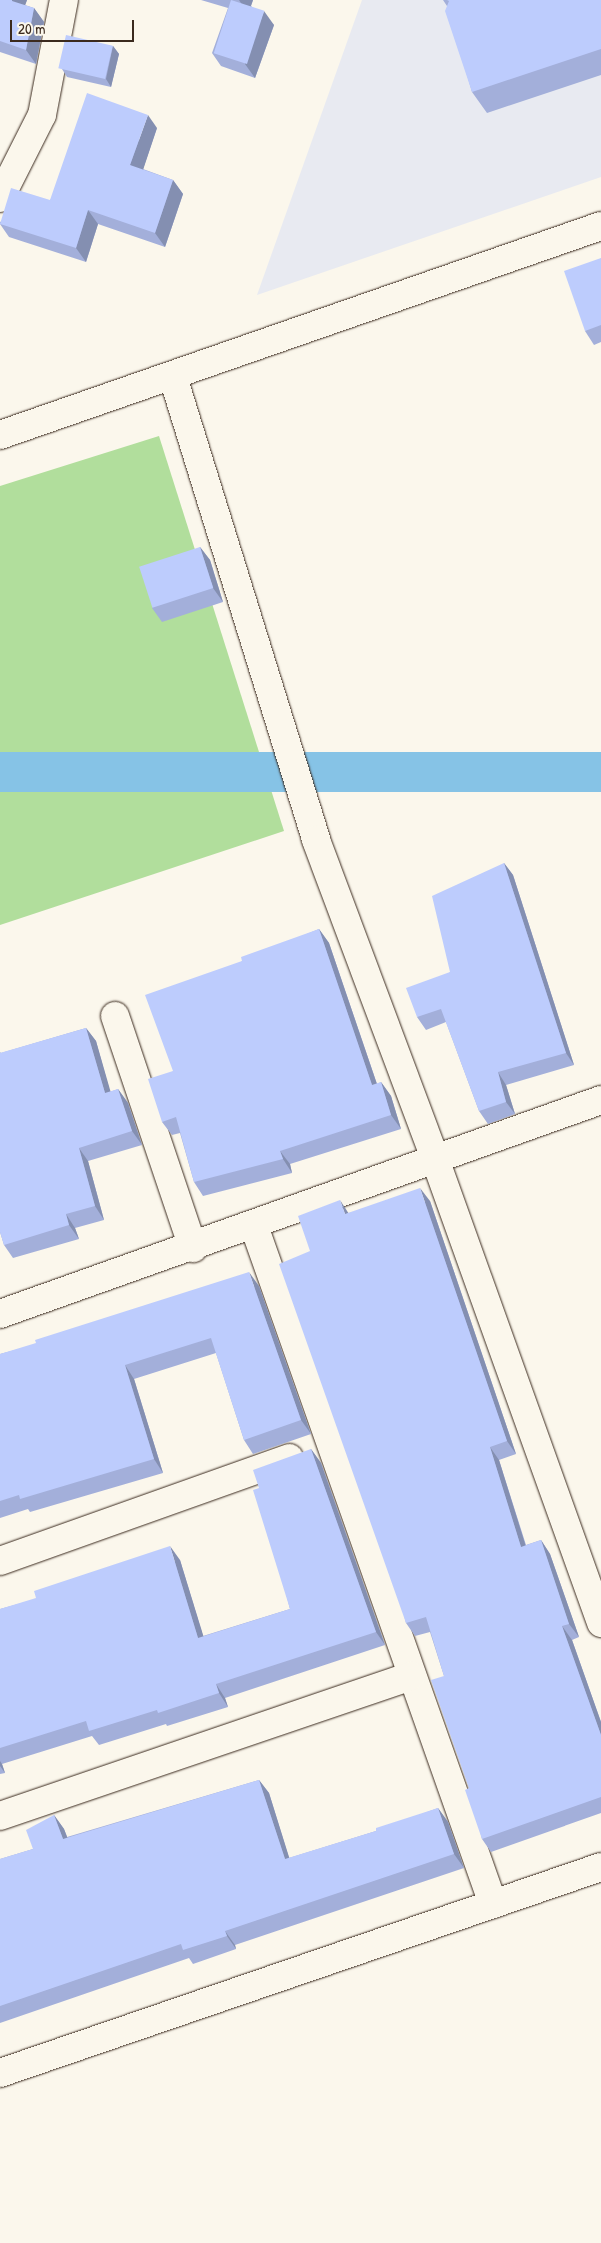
<!DOCTYPE html>
<html>
<head>
<meta charset="utf-8">
<style>
  body { margin:0 }
  #map { position:relative; width:601px; height:2243px; overflow:hidden; background:#fbf7ec; font-family:"Patrick Hand",sans-serif }
  div>[style] { position:absolute }
  [style*='--x'] { left:calc(var(--x)*1px); top:calc(var(--y)*1px); width:calc(var(--w)*1px); rotate:calc(var(--a)*1deg) }
  .built>* { inset:0; background:#e8eaf1 }
  .green>* { inset:0; background:#b1de9c }
  .water>* { inset:0; background:#86c3e6; transform-origin:0 0 }
  .roads { filter:drop-shadow(0 0 1px #3b2a1e) drop-shadow(0 0 1px #3b2a1e) }
  .minor>* { height:28px; margin:-14px; padding:0 14px; transform-origin:14px; border-radius:14px; background:#fbf7ec }
  .wall>* { inset:0; background:#a3afda }
  .shaded-wall>* { inset:0; background:#848fb1 }
  .building>* { inset:0; background:#bdccfd; transform-origin:0 0 }
  span { translate:-50% -50%; white-space:nowrap; text-align:center; line-height:1.15; -webkit-text-stroke:4px #fbf7ec; paint-order:stroke }
  .scale { position:absolute; left:10px; top:20px; width:124px; height:22px; box-sizing:border-box; border:2px solid #3b2a1e; border-top:0; padding-left:6px; font-size:15px; line-height:18px; white-space:nowrap; color:#3b2a1e; -webkit-text-stroke:4px #fbf7ec; paint-order:stroke }
</style>
</head>
<body>
<div id="map">
  <div class="built">
    <i style="clip-path:polygon(362px 0,601px 0,601px 177px,257px 295px)"></i>
  </div>
  <div class="green">
    <i style="clip-path:polygon(159px 436px,284px 831px,0 925px,0 486px)"></i>
  </div>
  <div class="water">
    <i style="left:601px;top:752px;width:40px;height:636px;rotate:90deg"></i>
  </div>
  <div class="roads">
    <div class="minor">
      <i style="--x:0;--y:198;--w:93;--a:-63.2"></i>
      <i style="--x:42;--y:115;--w:117;--a:-79.2"></i>
      <i style="--x:173;--y:377;--w:485;--a:72.8"></i>
      <i style="--x:316;--y:840;--w:340;--a:69.5"></i>
      <i style="--x:435;--y:1159;--w:493;--a:70.3"></i>
      <i style="--x:0;--y:435;--w:636;--a:-19.18"></i>
      <i style="--x:115;--y:1016;--w:245;--a:71.4"></i>
      <i style="--x:254;--y:1226;--w:719;--a:70.58"></i>
      <i style="--x:0;--y:1314;--w:638;--a:-19.6"></i>
      <i style="--x:0;--y:1561;--w:307;--a:-19.6"></i>
      <i style="--x:0;--y:1816;--w:434;--a:-18.8"></i>
      <i style="--x:0;--y:2073;--w:635;--a:-18.92"></i>
    </div>
  </div>
  <div class="wall">
    <i style="clip-path:polygon(0 0,27px 0,25px 5px,34px 8px,44px 22px,36px 64px,0 52px)"></i>
    <i style="clip-path:polygon(201px 0,253px 0,251px 6px,274px 25px,255px 78px,221px 66px,212px 53px,228px 8px)"></i>
    <i style="clip-path:polygon(443px 0,601px 0,601px 75px,487px 113px,472px 92px,447px 6px)"></i>
    <i style="clip-path:polygon(113px 46px,119px 54px,111px 87px,67px 77px,62px 69px)"></i>
    <i style="clip-path:polygon(157px 128px,143px 169px,173px 180px,183px 194px,165px 247px,98px 224px,86px 262px,9px 237px,0 224px,0 222px,50px 200px)"></i>
    <i style="clip-path:polygon(601px 258px,601px 342px,594px 345px,585px 331px)"></i>
    <i style="clip-path:polygon(200px 547px,210px 560px,223px 602px,162px 622px,152px 608px)"></i>
    <i style="clip-path:polygon(504px 863px,513px 875px,574px 1065px,506px 1085px,515px 1114px,488px 1124px,479px 1111px,446px 1022px,426px 1030px,417px 1017px,450px 972px)"></i>
    <i style="clip-path:polygon(319px 929px,329px 943px,377px 1084px,381px 1082px,391px 1096px,401px 1129px,290px 1164px,292px 1173px,203px 1196px,194px 1182px,180px 1133px,172px 1135px,162px 1122px,173px 1071px,242px 961px)"></i>
    <i style="clip-path:polygon(86px 1028px,96px 1041px,110px 1092px,118px 1089px,128px 1103px,142px 1145px,88px 1161px,104px 1220px,75px 1228px,79px 1239px,13px 1258px,4px 1245px,0 1232px,0 1052px,1px 1053px)"></i>
    <i style="clip-path:polygon(430px 1201px,516px 1454px,499px 1460px,526px 1545px,541px 1540px,550px 1554px,579px 1637px,572px 1640px,601px 1722px,601px 1813px,491px 1852px,482px 1839px,469px 1788px,444px 1676px,430px 1632px,415px 1636px,406px 1623px,310px 1251px,349px 1213px)"></i>
    <i style="clip-path:polygon(259px 1286px,311px 1434px,253px 1454px,244px 1440px,216px 1353px,134px 1379px,163px 1473px,30px 1512px,28px 1509px,0 1518px,0 1354px)"></i>
    <i style="clip-path:polygon(311px 1449px,321px 1463px,385px 1645px,225px 1698px,228px 1707px,167px 1726px,166px 1724px,99px 1745px,92px 1736px,2px 1764px,5px 1773px,0 1774px,0 1609px,180px 1560px,203px 1636px,290px 1609px,259px 1488px)"></i>
    <i style="clip-path:polygon(259px 1780px,269px 1793px,289px 1858px,376px 1831px,438px 1808px,448px 1822px,464px 1868px,235px 1945px,236px 1949px,193px 1964px,189px 1958px,0 2023px,0 1859px,33px 1849px,54px 1815px,64px 1829px,67px 1837px)"></i>
  </div>
  <div class="shaded-wall">
    <i style="clip-path:polygon(12px 0,27px 0,22px 14px,12px 1px)"></i>
    <i style="clip-path:polygon(239px 0,253px 0,248px 14px)"></i>
    <i style="clip-path:polygon(34px 8px,44px 22px,36px 64px,26px 50px)"></i>
    <i style="clip-path:polygon(264px 11px,274px 25px,255px 78px,245px 64px)"></i>
    <i style="clip-path:polygon(113px 46px,119px 54px,111px 87px,106px 79px)"></i>
    <i style="clip-path:polygon(148px 115px,157px 128px,140px 179px,130px 165px)"></i>
    <i style="clip-path:polygon(173px 180px,183px 194px,165px 247px,155px 233px)"></i>
    <i style="clip-path:polygon(88px 210px,98px 224px,86px 262px,76px 248px)"></i>
    <i style="clip-path:polygon(200px 547px,210px 560px,223px 602px,213px 588px)"></i>
    <i style="clip-path:polygon(504px 863px,513px 875px,574px 1065px,566px 1053px)"></i>
    <i style="clip-path:polygon(319px 929px,329px 943px,382px 1099px,372px 1085px)"></i>
    <i style="clip-path:polygon(86px 1028px,96px 1041px,115px 1107px,105px 1093px)"></i>
    <i style="clip-path:polygon(498px 1072px,506px 1085px,515px 1114px,506px 1102px)"></i>
    <i style="clip-path:polygon(381px 1082px,391px 1096px,401px 1129px,391px 1115px)"></i>
    <i style="clip-path:polygon(118px 1089px,128px 1103px,142px 1145px,132px 1131px)"></i>
    <i style="clip-path:polygon(79px 1148px,88px 1161px,104px 1220px,95px 1206px)"></i>
    <i style="clip-path:polygon(280px 1151px,290px 1164px,292px 1173px,283px 1159px)"></i>
    <i style="clip-path:polygon(420px 1188px,430px 1201px,516px 1454px,507px 1441px)"></i>
    <i style="clip-path:polygon(340px 1200px,349px 1214px,345px 1214px)"></i>
    <i style="clip-path:polygon(66px 1214px,75px 1228px,79px 1239px,69px 1225px)"></i>
    <i style="clip-path:polygon(249px 1272px,259px 1286px,311px 1434px,301px 1420px)"></i>
    <i style="clip-path:polygon(125px 1365px,134px 1379px,163px 1473px,154px 1459px)"></i>
    <i style="clip-path:polygon(490px 1447px,499px 1460px,530px 1560px,521px 1547px)"></i>
    <i style="clip-path:polygon(311px 1449px,321px 1463px,385px 1645px,376px 1632px)"></i>
    <i style="clip-path:polygon(541px 1540px,550px 1554px,579px 1637px,569px 1624px)"></i>
    <i style="clip-path:polygon(170px 1546px,180px 1560px,208px 1651px,198px 1638px)"></i>
    <i style="clip-path:polygon(562px 1626px,572px 1640px,601px 1722px,601px 1735px)"></i>
    <i style="clip-path:polygon(216px 1684px,225px 1698px,228px 1707px,219px 1693px)"></i>
    <i style="clip-path:polygon(0 1761px,2px 1764px,5px 1773px,0 1766px)"></i>
    <i style="clip-path:polygon(259px 1780px,269px 1793px,294px 1873px,285px 1859px)"></i>
    <i style="clip-path:polygon(438px 1808px,448px 1822px,464px 1868px,454px 1854px)"></i>
    <i style="clip-path:polygon(54px 1815px,64px 1829px,73px 1852px,63px 1839px)"></i>
    <i style="clip-path:polygon(225px 1931px,235px 1945px,236px 1949px,227px 1936px)"></i>
  </div>
  <div class="building">
    <i style="clip-path:polygon(0 0,12px 0,12px 1px,34px 8px,26px 50px,0 41px)"></i>
    <i style="left:231px;top:0;width:35px;height:56px;rotate:18deg"></i>
    <i style="clip-path:polygon(447px 0,601px 0,601px 49px,472px 92px,445px 11px,449px 1px)"></i>
    <i style="left:66px;top:35px;width:48px;height:34px;rotate:13deg"></i>
    <i style="clip-path:polygon(87px 93px,148px 115px,130px 165px,173px 180px,155px 233px,88px 210px,76px 248px,0 224px,11px 188px,50px 200px)"></i>
    <i style="clip-path:polygon(601px 258px,601px 325px,585px 331px,564px 271px)"></i>
    <i style="left:200px;top:547px;width:43px;height:64px;rotate:72deg"></i>
    <i style="clip-path:polygon(504px 863px,566px 1053px,498px 1072px,506px 1102px,479px 1111px,441px 1009px,417px 1017px,406px 988px,450px 972px,432px 896px)"></i>
    <i style="clip-path:polygon(319px 929px,372px 1085px,381px 1082px,391px 1115px,280px 1151px,283px 1159px,194px 1182px,176px 1117px,162px 1122px,148px 1079px,173px 1071px,145px 995px,242px 961px,241px 957px)"></i>
    <i style="clip-path:polygon(86px 1028px,105px 1093px,118px 1089px,132px 1131px,79px 1148px,95px 1206px,66px 1214px,69px 1225px,4px 1245px,0 1232px,0 1053px)"></i>
    <i style="clip-path:polygon(420px 1188px,507px 1441px,490px 1447px,521px 1547px,541px 1540px,569px 1624px,562px 1626px,601px 1735px,601px 1797px,482px 1839px,465px 1790px,469px 1788px,431px 1680px,444px 1676px,426px 1617px,406px 1623px,279px 1264px,310px 1251px,298px 1216px,340px 1200px,345px 1214px)"></i>
    <i style="clip-path:polygon(249px 1272px,301px 1420px,244px 1440px,211px 1338px,125px 1365px,154px 1459px,20px 1499px,19px 1495px,0 1501px,0 1354px,36px 1343px,35px 1340px)"></i>
    <i style="clip-path:polygon(311px 1449px,376px 1632px,216px 1684px,219px 1693px,158px 1713px,157px 1710px,89px 1731px,86px 1721px,0 1748px,0 1609px,36px 1598px,34px 1591px,170px 1546px,198px 1638px,290px 1609px,253px 1490px,259px 1488px,253px 1470px)"></i>
    <i style="clip-path:polygon(259px 1780px,285px 1859px,376px 1831px,376px 1828px,438px 1808px,454px 1854px,225px 1931px,227px 1936px,183px 1950px,181px 1944px,0 2006px,0 1859px,33px 1849px,26px 1830px,54px 1815px,63px 1839px)"></i>
  </div>
  <div class="scale">20 m</div>
</div>
</body>
</html>
